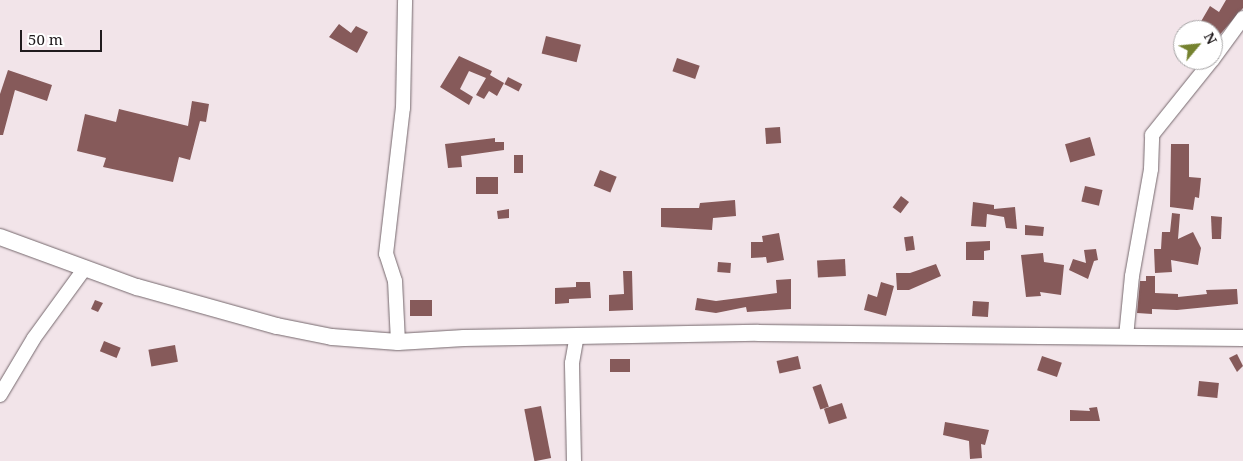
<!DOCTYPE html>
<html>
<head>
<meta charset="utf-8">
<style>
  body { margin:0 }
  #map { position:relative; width:1243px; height:461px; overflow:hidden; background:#f2e4e9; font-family:"Noto Serif",serif }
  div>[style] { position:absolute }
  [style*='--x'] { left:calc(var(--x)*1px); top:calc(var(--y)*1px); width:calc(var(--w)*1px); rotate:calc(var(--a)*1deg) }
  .building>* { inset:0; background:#865a5a; transform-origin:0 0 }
  .roads { filter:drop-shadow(0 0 1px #75686d) drop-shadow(0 0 1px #75686d) }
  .minor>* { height:14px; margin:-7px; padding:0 7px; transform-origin:7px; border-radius:7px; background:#fff }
  .major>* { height:16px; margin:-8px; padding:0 8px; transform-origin:8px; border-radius:8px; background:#fff }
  span { translate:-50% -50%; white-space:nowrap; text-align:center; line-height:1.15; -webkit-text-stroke:5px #fff; paint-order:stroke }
  .north { position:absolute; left:1173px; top:20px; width:50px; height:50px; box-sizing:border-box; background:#fff; border:1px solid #a6a4a5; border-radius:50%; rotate:62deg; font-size:14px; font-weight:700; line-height:20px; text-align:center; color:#201b1d }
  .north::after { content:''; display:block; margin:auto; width:18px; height:22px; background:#75822f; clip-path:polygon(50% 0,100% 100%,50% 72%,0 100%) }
  .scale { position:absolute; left:20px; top:30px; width:82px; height:22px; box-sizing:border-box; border:2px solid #201b1d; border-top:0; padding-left:6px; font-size:15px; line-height:18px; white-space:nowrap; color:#201b1d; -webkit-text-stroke:4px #fff; paint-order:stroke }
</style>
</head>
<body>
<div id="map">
  <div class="building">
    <i style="clip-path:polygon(1226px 0,1243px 0,1243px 8px,1217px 38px,1213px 30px,1196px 30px,1210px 6px,1219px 12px)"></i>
    <i style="clip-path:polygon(339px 24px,351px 33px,356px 26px,368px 32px,357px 53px,329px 37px)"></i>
    <i style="left:546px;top:36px;width:36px;height:18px;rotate:14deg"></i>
    <i style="clip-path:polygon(459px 56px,492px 71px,490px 75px,504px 83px,497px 96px,489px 91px,484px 99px,476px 95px,486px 78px,469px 71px,460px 89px,473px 97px,469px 105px,440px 87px)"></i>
    <i style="left:677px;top:58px;width:24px;height:14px;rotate:19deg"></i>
    <i style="clip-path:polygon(8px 70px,52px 85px,47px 101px,15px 90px,3px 135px,0 135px,0 94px)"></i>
    <i style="left:508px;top:77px;width:16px;height:8px;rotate:27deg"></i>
    <i style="clip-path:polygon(192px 101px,209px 104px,206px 122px,200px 121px,190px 160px,179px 157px,173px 182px,103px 167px,106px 158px,77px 151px,85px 114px,116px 122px,119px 109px,188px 126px)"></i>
    <i style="left:780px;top:127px;width:16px;height:15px;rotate:86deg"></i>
    <i style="left:1090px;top:137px;width:19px;height:26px;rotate:74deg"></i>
    <i style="clip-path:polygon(495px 138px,495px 142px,504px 142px,504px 150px,461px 156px,462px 167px,448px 168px,445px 144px)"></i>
    <i style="clip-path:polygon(1171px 144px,1189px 144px,1189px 177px,1201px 178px,1199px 198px,1195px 197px,1193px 210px,1170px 207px)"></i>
    <i style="left:514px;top:155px;width:9px;height:18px"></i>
    <i style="left:600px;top:170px;width:18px;height:17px;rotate:22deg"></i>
    <i style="left:476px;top:177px;width:22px;height:17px"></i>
    <i style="left:1085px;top:186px;width:18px;height:16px;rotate:13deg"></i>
    <i style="left:901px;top:196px;width:10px;height:14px;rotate:37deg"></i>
    <i style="clip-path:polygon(735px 200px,736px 216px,713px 218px,712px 230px,661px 227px,661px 208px,699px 208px,700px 203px)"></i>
    <i style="clip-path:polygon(973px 202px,994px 205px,994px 209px,1015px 207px,1017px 229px,1006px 228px,1004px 217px,987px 214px,986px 227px,971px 226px)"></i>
    <i style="clip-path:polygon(509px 209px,509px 218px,498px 219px,497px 211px)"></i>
    <i style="clip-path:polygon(1172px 213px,1180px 214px,1178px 239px,1193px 232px,1201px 248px,1198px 265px,1171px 260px,1172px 272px,1155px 273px,1154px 249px,1161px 249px,1162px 232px,1170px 232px)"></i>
    <i style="clip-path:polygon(1211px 216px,1222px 217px,1221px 239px,1212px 239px)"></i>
    <i style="clip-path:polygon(1025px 225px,1044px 227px,1043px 236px,1025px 235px)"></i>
    <i style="clip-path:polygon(779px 233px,784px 260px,767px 263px,766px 257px,751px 258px,751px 242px,763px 242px,762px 236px)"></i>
    <i style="left:913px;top:236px;width:14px;height:9px;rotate:82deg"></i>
    <i style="clip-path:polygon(990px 241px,990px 250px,984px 251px,984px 260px,966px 260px,966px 242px)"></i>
    <i style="clip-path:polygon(1096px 249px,1098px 260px,1094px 261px,1088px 279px,1069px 270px,1073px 259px,1086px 263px,1084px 250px)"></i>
    <i style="clip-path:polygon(1043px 253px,1044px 262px,1064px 265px,1061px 295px,1040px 292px,1041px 296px,1026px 297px,1021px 255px)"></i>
    <i style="left:845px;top:259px;width:17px;height:28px;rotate:87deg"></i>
    <i style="left:718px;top:262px;width:13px;height:10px;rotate:4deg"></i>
    <i style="clip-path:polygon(936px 264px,941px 276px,909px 290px,897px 290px,896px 273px,910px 273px)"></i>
    <i style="clip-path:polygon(623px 271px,632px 271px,633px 310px,609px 311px,609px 295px,624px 294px)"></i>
    <i style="clip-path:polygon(1146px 276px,1155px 276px,1155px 293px,1178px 294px,1178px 297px,1207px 294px,1206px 290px,1237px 289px,1238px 304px,1177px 310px,1152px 309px,1152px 314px,1137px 313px,1140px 281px,1146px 281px)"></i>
    <i style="clip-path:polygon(791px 279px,791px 309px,747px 312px,746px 307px,716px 313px,695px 310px,697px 298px,716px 301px,777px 293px,776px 280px)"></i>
    <i style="clip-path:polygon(576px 282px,590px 282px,591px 298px,569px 299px,569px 303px,555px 304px,555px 288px,576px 287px)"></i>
    <i style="clip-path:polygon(881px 282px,894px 286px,886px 316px,864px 310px,868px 294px,877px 297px)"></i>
    <i style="clip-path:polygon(95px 300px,103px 303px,98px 312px,91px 309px)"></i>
    <i style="left:432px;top:300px;width:16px;height:22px;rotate:90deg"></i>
    <i style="left:973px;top:301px;width:16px;height:15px;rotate:4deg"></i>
    <i style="left:104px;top:341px;width:18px;height:11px;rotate:22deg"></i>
    <i style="left:175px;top:345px;width:17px;height:27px;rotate:80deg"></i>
    <i style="clip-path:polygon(1237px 354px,1243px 366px,1237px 372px,1229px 358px)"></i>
    <i style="left:798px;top:356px;width:13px;height:22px;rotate:77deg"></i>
    <i style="left:1042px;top:356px;width:21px;height:15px;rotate:19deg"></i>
    <i style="left:630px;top:359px;width:13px;height:20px;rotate:90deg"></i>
    <i style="left:1199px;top:381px;width:20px;height:15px;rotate:6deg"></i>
    <i style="left:821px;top:384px;width:24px;height:9px;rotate:71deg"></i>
    <i style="left:842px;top:403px;width:16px;height:19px;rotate:72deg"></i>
    <i style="left:541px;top:406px;width:53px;height:17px;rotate:79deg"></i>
    <i style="clip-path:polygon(1097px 407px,1100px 421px,1070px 421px,1070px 410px,1090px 411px,1089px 408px)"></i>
    <i style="clip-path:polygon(945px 422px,989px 430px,985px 445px,981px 444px,982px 458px,970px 459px,969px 441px,943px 435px)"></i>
  </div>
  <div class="roads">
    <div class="minor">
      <i style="--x:1213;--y:59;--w:51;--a:-53.8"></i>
      <i style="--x:1126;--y:337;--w:61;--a:-84.4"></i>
      <i style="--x:1132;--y:276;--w:109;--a:-79.9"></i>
      <i style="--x:1151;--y:169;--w:34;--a:-88"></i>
      <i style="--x:1152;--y:135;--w:96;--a:-51.3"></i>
      <i style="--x:398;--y:342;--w:61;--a:-92.8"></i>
      <i style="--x:395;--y:281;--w:28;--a:-108"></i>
      <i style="--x:386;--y:254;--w:147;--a:-83.4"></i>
      <i style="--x:403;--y:108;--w:108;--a:-88.9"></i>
      <i style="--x:0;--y:395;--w:66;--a:-59.2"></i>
      <i style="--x:34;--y:338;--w:87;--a:-53.9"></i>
      <i style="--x:574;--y:461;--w:98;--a:-91.2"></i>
      <i style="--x:572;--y:363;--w:28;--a:-80"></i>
    </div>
    <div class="major">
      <i style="--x:0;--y:237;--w:146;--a:20.1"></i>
      <i style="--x:137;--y:287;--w:145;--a:15.6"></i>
      <i style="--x:277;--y:326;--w:56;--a:11.3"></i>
      <i style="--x:332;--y:337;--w:66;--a:4.3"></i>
      <i style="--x:398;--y:342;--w:66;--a:-3.5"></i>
      <i style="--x:464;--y:338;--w:294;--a:-1"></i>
      <i style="--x:758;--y:333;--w:485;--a:0.6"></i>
    </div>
  </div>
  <div class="north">N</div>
  <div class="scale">50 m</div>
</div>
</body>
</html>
